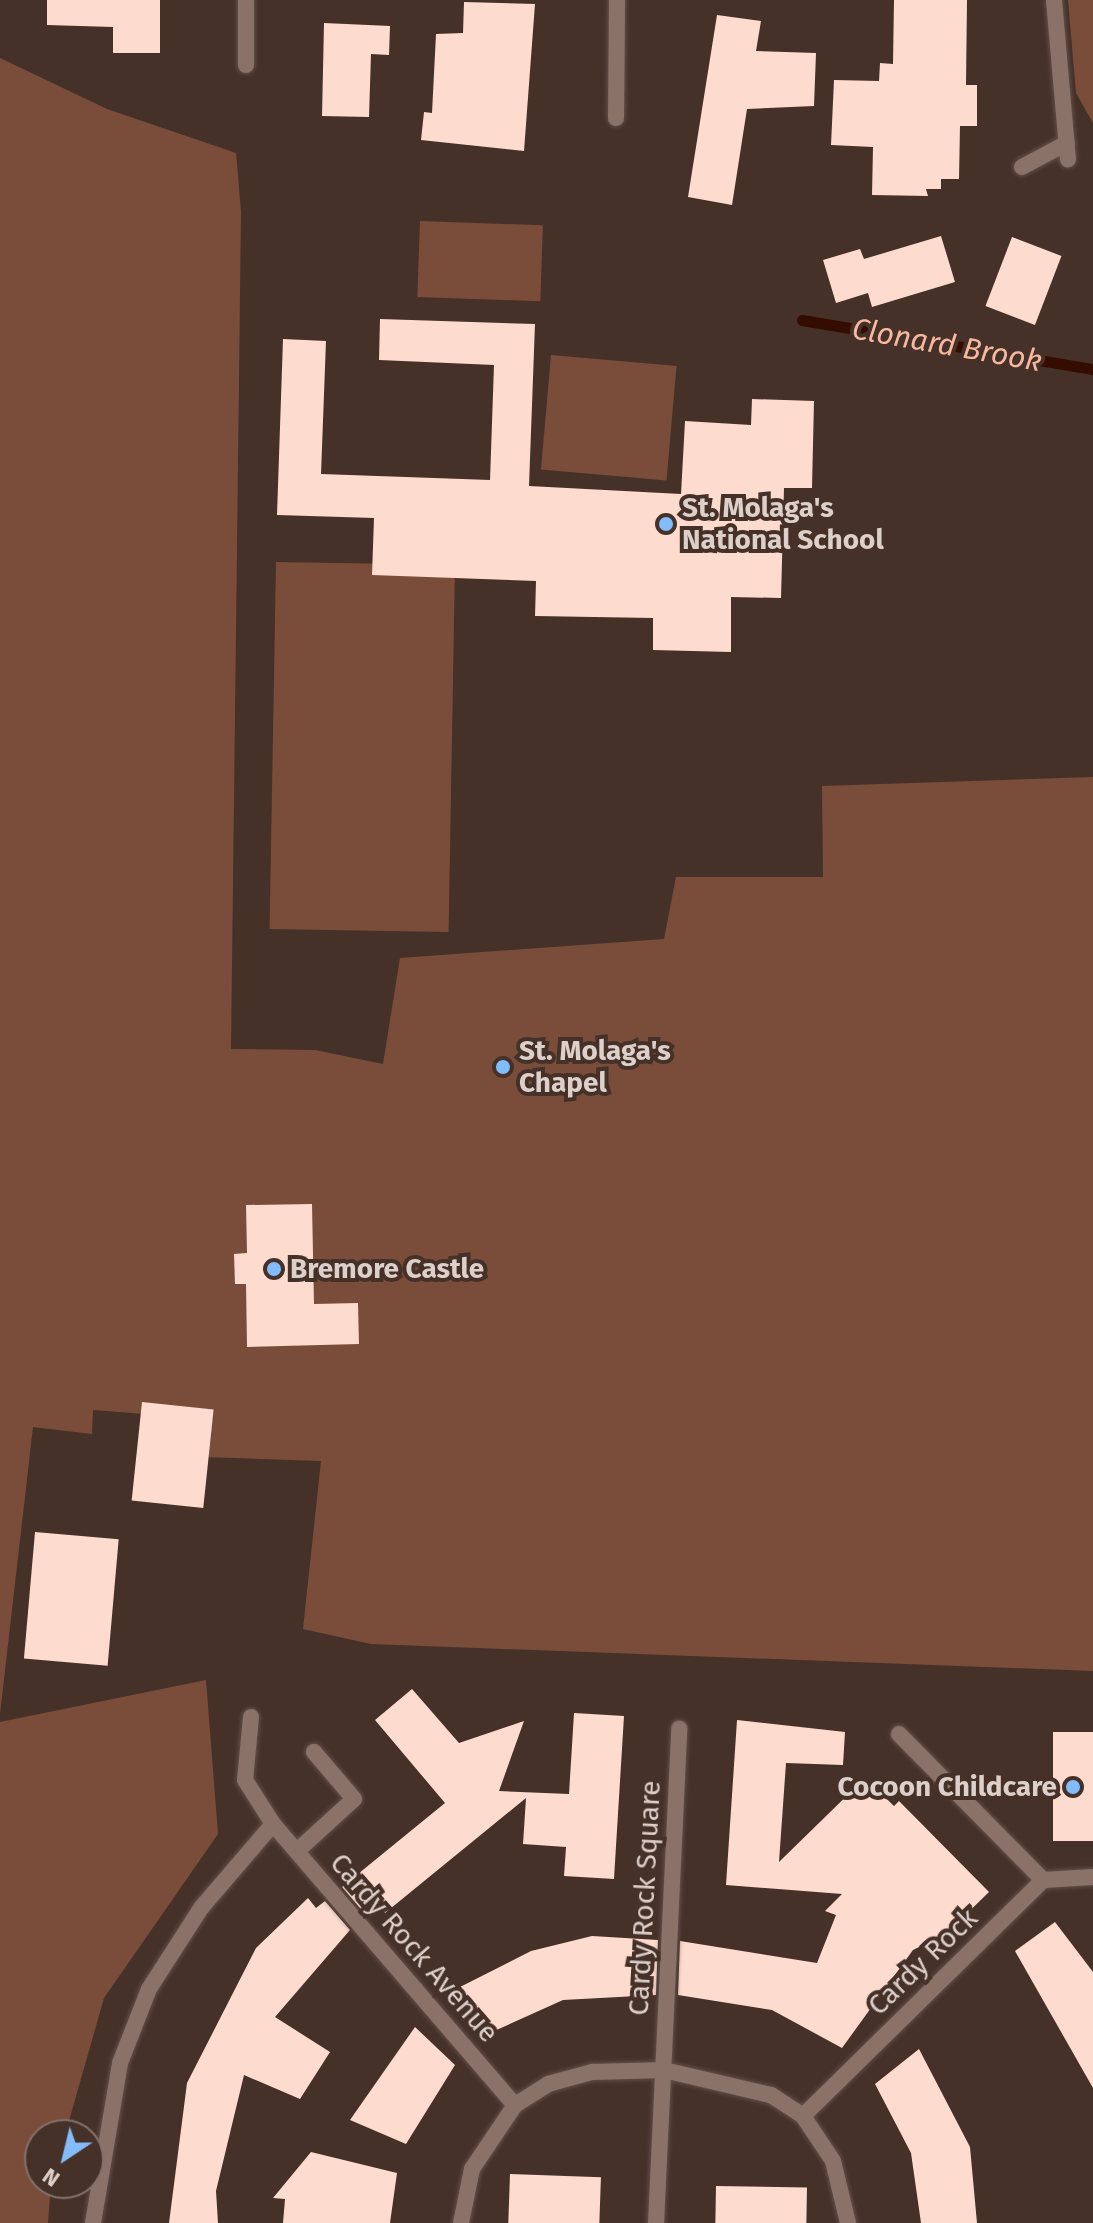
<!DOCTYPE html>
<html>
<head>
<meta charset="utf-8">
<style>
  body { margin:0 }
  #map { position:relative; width:1093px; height:2223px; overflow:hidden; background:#463129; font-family:"Fira Sans",sans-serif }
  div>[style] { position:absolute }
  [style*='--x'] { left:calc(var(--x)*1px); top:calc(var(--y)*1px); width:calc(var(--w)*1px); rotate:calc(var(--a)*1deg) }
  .green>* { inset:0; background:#7a4d3b; transform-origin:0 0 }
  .stream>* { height:11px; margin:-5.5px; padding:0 5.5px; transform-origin:5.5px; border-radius:5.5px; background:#350d00 }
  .building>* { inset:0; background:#fddbcf; transform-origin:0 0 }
  .roads { filter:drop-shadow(0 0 2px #614f48) drop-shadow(0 0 2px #614f48) }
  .street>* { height:16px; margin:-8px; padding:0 8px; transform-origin:8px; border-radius:8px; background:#8b7269 }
  .dots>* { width:22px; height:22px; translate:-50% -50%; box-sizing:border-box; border:4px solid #463129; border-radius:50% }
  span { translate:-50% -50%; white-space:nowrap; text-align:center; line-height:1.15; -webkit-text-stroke:8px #463129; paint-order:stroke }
  .poi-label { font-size:28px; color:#ddcfca; font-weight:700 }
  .left { translate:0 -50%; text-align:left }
  .right { translate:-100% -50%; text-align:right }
  .street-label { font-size:28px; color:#ddcfca }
  .water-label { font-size:30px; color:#f6b8a0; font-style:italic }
  .north { position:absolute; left:24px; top:2119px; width:80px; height:80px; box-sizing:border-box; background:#463129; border:2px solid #827069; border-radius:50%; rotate:215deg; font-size:22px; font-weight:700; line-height:32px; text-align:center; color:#ddcfca }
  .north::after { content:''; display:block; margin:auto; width:28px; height:36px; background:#83bcfb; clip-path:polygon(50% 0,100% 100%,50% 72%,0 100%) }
</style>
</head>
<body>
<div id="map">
  <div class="green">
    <i style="clip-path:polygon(1068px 0,1093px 0,1093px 123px,1076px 93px)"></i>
    <i style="clip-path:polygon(0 58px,107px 109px,236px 153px,241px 211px,231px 1049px,315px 1050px,383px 1064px,400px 958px,664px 939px,676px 877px,823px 877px,822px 786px,1093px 777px,1093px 1671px,371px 1644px,303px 1629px,321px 1461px,205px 1457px,209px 1419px,93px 1410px,92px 1434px,33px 1427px,0 1714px)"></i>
    <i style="left:420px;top:221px;width:123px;height:76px;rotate:2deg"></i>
    <i style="left:551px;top:355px;width:126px;height:115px;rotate:5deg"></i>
    <i style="left:276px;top:562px;width:179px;height:367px;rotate:1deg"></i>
    <i style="clip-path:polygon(206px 1680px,218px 1834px,104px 1998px,65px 2135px,40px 2135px,40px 2183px,51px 2183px,48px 2223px,0 2223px,0 1722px)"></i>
  </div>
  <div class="stream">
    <i style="--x:802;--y:320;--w:295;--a:9.6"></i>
  </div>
  <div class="building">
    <i style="clip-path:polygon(47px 0,160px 0,160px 53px,113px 53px,113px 27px,47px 25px)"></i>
    <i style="clip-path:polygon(894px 0,967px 0,966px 85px,977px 85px,977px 126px,960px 126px,959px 179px,941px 179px,941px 189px,926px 189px,928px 196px,872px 195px,873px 147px,831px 145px,834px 80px,879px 81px,880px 63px,893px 64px)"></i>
    <i style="clip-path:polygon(464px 2px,535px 4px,524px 151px,421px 140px,424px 112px,432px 113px,436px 34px,463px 33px)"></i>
    <i style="clip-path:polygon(717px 15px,761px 21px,756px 51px,816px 53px,814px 106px,747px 109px,732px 205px,688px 197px)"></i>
    <i style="clip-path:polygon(324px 23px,390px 26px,389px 55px,371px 54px,369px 117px,322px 116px)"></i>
    <i style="clip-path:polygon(941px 236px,955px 282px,872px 307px,868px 293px,836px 303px,823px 260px,860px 249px,864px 259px)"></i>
    <i style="left:1012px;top:237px;width:53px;height:74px;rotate:21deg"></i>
    <i style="clip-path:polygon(380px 319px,535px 324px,529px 486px,681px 494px,685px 421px,751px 425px,752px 399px,814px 401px,812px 488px,784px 488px,781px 598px,731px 597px,731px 652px,653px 650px,653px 618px,535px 616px,536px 581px,372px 575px,374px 518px,277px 515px,283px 339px,326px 341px,321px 474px,490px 480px,494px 365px,379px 360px)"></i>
    <i style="clip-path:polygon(312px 1204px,314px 1304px,358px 1303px,359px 1344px,247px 1347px,246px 1284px,235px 1284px,234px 1254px,247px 1253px,246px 1205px)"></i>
    <i style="left:142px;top:1402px;width:72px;height:99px;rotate:6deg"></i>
    <i style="left:35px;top:1532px;width:84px;height:127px;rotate:5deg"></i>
    <i style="clip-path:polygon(412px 1689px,459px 1743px,524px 1721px,499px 1791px,569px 1794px,574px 1713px,624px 1716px,614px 1879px,564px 1876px,566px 1847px,523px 1844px,526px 1798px,385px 1913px,377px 1903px,365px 1914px,342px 1887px,445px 1803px,375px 1720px)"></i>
    <i style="clip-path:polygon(737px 1720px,845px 1732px,843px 1765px,786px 1763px,779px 1862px,865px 1778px,894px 1806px,899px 1801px,989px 1892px,947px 1933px,913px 1950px,842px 2048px,772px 2010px,678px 1995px,680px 1941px,817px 1963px,836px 1915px,825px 1911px,842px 1894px,726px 1885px)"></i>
    <i style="left:1053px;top:1732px;width:40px;height:109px"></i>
    <i style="clip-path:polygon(308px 1898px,316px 1908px,325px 1901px,350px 1930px,275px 2017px,330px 2052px,300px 2099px,244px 2075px,216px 2191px,218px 2223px,169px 2223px,187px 2083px,256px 1948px)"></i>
    <i style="clip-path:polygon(1055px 1922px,1093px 1972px,1093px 2088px,1015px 1951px)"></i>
    <i style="clip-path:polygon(592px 1936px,658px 1940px,656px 1995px,563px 2000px,492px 2032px,460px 1987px,531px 1951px)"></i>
    <i style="clip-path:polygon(415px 2027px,455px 2065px,406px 2144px,350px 2120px)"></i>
    <i style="clip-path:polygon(919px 2049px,970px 2147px,977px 2223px,921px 2223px,911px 2153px,875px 2084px)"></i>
    <i style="clip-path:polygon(311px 2152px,397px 2173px,390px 2223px,283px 2223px,285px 2199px,273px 2198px)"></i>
    <i style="left:510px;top:2174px;width:91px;height:49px;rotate:2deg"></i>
    <i style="left:716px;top:2186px;width:91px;height:37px;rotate:1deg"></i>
  </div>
  <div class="roads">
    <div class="street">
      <i style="--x:1054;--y:0;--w:160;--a:85"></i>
      <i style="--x:246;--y:65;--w:65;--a:-90"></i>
      <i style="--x:616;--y:118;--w:118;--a:-89.5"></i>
      <i style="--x:1022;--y:167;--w:51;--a:-28.1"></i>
      <i style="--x:251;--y:1717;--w:63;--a:95.4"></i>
      <i style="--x:245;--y:1780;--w:52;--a:57.5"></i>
      <i style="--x:273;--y:1824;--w:371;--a:49.3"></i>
      <i style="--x:899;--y:1734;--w:205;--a:45.4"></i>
      <i style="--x:297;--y:1851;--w:77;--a:-42.4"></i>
      <i style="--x:354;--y:1799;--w:62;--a:-130.4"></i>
      <i style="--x:803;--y:2116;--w:337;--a:-44.5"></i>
      <i style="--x:1043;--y:1880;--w:50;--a:-3.4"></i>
      <i style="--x:93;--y:2223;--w:162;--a:-80.4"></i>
      <i style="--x:120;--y:2063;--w:79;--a:-68.6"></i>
      <i style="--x:149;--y:1989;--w:96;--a:-57.3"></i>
      <i style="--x:201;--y:1908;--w:111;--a:-49.4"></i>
      <i style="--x:461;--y:2223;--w:55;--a:-78.5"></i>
      <i style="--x:472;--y:2169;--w:77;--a:-56.1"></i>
      <i style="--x:515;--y:2105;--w:39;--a:-32"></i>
      <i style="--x:548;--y:2084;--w:46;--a:-15.3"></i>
      <i style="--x:592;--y:2072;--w:72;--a:-1.6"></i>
      <i style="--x:664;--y:2070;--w:110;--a:13.2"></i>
      <i style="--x:771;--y:2095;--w:38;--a:33"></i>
      <i style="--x:803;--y:2116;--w:54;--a:56.3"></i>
      <i style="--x:833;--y:2161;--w:64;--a:76.4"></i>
      <i style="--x:656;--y:2223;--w:495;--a:-87.3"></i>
    </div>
  </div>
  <div class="dots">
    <i style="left:666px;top:524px;background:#83bcfb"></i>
    <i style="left:503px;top:1067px;background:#83bcfb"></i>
    <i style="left:274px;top:1269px;background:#83bcfb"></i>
    <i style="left:1073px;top:1787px;background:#83bcfb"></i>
  </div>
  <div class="poi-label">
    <span class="left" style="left:682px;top:524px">St. Molaga's<br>National School</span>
    <span class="left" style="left:519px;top:1067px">St. Molaga's<br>Chapel</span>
    <span class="left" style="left:290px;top:1269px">Bremore Castle</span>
    <span class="right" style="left:1057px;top:1787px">Cocoon Childcare</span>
  </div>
  <div class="street-label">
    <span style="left:645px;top:1898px;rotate:-87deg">Cardy Rock Square</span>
    <span style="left:414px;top:1948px;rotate:49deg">Cardy Rock Avenue</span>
    <span style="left:923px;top:1962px;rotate:-44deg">Cardy Rock</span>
  </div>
  <div class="water-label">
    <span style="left:947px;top:345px;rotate:10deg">Clonard Brook</span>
  </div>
  <div class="north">N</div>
</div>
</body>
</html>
